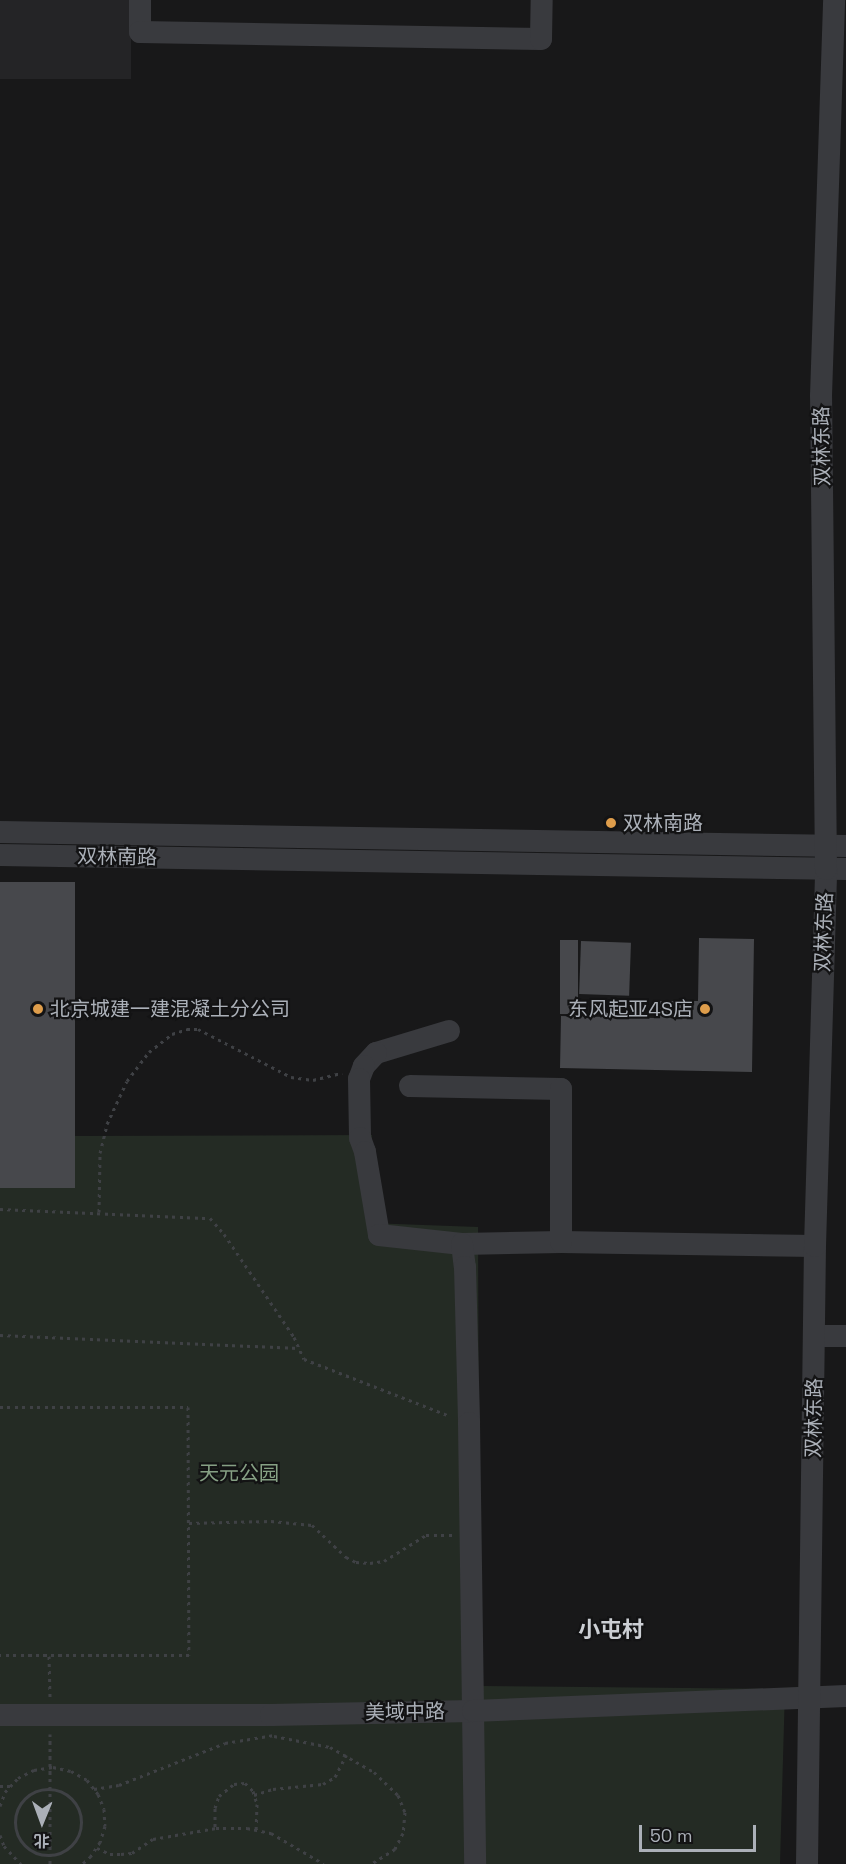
<!DOCTYPE html>
<html>
<head>
<meta charset="utf-8">
<style>
  body { margin:0 }
  #map { position:relative; width:846px; height:1864px; overflow:hidden; background:#181819; font-family:"Space Grotesk","Noto Sans SC",sans-serif }
  div>[style] { position:absolute }
  [style*='--x'] { left:calc(var(--x)*1px); top:calc(var(--y)*1px); width:calc(var(--w)*1px); rotate:calc(var(--a)*1deg) }
  .built>* { inset:0; background:#242426; transform-origin:0 0 }
  .green>* { inset:0; background:#242b24 }
  .building>* { inset:0; background:#47484c; transform-origin:0 0 }
  .path>* { height:3px; margin-top:-1.5px; transform-origin:0; background:repeating-linear-gradient(90deg,#3f4145 0 3px,transparent 0 7.5px) }
  .path>.ring { margin:-1.5px; padding:0; box-sizing:content-box; background:none; border:3px solid #3f4145; border-radius:50% }
  .minor>* { height:22px; margin:-11px; padding:0 11px; transform-origin:11px; border-radius:11px; background:#393a3e }
  .dots>* { width:16px; height:16px; translate:-50% -50%; box-sizing:border-box; border:3px solid #131314; border-radius:50% }
  span { translate:-50% -50%; white-space:nowrap; text-align:center; line-height:1.15; -webkit-text-stroke:4.5px #131314; paint-order:stroke }
  .street-label { font-size:20px; color:#abb0b8 }
  .poi-label { font-size:20px; color:#abb0b8 }
  .left { translate:0 -50%; text-align:left }
  .right { translate:-100% -50%; text-align:right }
  .park-label { font-size:20px; color:#86a084 }
  .quarter-label { font-size:22px; color:#cccfd4; font-weight:700 }
  .north { position:absolute; left:12px; top:1792px; width:60px; height:60px; -webkit-text-stroke:4px #131314; paint-order:stroke; rotate:181deg; font-size:16px; font-weight:700; line-height:24px; text-align:center; color:#abb0b8 }
  .north::after { content:''; display:block; margin:auto; width:21px; height:27px; background:#abb0b8; clip-path:polygon(50% 0,100% 100%,50% 72%,0 100%) }
  .scale { position:absolute; left:639px; top:1825px; width:117px; height:27px; box-sizing:border-box; border:3px solid #abb0b8; border-top:0; padding-left:8px; font-size:18px; line-height:21px; white-space:nowrap; color:#abb0b8; -webkit-text-stroke:4px #131314; paint-order:stroke }
</style>
</head>
<body>
<div id="map">
  <div class="built">
    <i style="left:0;top:0;width:131px;height:79px"></i>
  </div>
  <div class="green">
    <i style="clip-path:polygon(372px 1135px,369px 1223px,478px 1227px,480px 1686px,785px 1689px,780px 1864px,0 1864px,0 1188px,75px 1188px,75px 1136px)"></i>
  </div>
  <div class="building">
    <i style="left:0;top:882px;width:75px;height:306px"></i>
    <i style="clip-path:polygon(699px 938px,754px 939px,752px 1072px,560px 1068px,561px 1016px,656px 1018px,657px 1001px,698px 1001px)"></i>
    <i style="left:560px;top:940px;width:18px;height:74px"></i>
    <i style="left:581px;top:941px;width:50px;height:53px;rotate:2deg"></i>
  </div>
  <div class="path">
    <i style="--x:0;--y:1209;--w:210;--a:2.5"></i>
    <i style="--x:210;--y:1218;--w:21;--a:49"></i>
    <i style="--x:224;--y:1234;--w:125;--a:55.8"></i>
    <i style="--x:294;--y:1337;--w:24;--a:66"></i>
    <i style="--x:304;--y:1359;--w:157;--a:21.3"></i>
    <i style="--x:99;--y:1212;--w:59;--a:-89"></i>
    <i style="--x:100;--y:1153;--w:30;--a:-76"></i>
    <i style="--x:107;--y:1124;--w:47;--a:-65.1"></i>
    <i style="--x:127;--y:1081;--w:36;--a:-53"></i>
    <i style="--x:149;--y:1052;--w:29;--a:-38"></i>
    <i style="--x:172;--y:1034;--w:16;--a:-18"></i>
    <i style="--x:187;--y:1029;--w:11;--a:0"></i>
    <i style="--x:198;--y:1029;--w:105;--a:27.3"></i>
    <i style="--x:291;--y:1077;--w:22;--a:8"></i>
    <i style="--x:313;--y:1080;--w:30;--a:-14"></i>
    <i style="--x:0;--y:1335;--w:299;--a:2.5"></i>
    <i style="--x:0;--y:1407;--w:188;--a:0"></i>
    <i style="--x:188;--y:1407;--w:248;--a:89.8"></i>
    <i style="--x:189;--y:1655;--w:189;--a:180"></i>
    <i style="--x:189;--y:1523;--w:82;--a:-1.4"></i>
    <i style="--x:271;--y:1521;--w:41;--a:5.6"></i>
    <i style="--x:312;--y:1525;--w:47;--a:43.3"></i>
    <i style="--x:346;--y:1557;--w:11;--a:27"></i>
    <i style="--x:356;--y:1562;--w:14;--a:4"></i>
    <i style="--x:370;--y:1563;--w:14;--a:-8"></i>
    <i style="--x:384;--y:1561;--w:49;--a:-31.8"></i>
    <i style="--x:426;--y:1535;--w:27;--a:0"></i>
    <i style="--x:49;--y:1656;--w:41;--a:88.6"></i>
    <i style="--x:274;--y:1736;--w:57;--a:11.1"></i>
    <i style="--x:330;--y:1747;--w:51;--a:29.6"></i>
    <i style="--x:374;--y:1772;--w:33;--a:44"></i>
    <i style="--x:398;--y:1795;--w:18;--a:68"></i>
    <i style="--x:405;--y:1812;--w:21;--a:95"></i>
    <i style="--x:403;--y:1833;--w:18;--a:117"></i>
    <i style="--x:395;--y:1849;--w:28;--a:148"></i>
    <i style="--x:0;--y:1786;--w:11;--a:0"></i>
    <i class="ring" style="left:15px;top:1789px;width:63px;height:63px"></i>
    <i style="--x:94;--y:1789;--w:25;--a:-9"></i>
    <i style="--x:119;--y:1785;--w:114;--a:-21.6"></i>
    <i style="--x:225;--y:1743;--w:50;--a:-9.3"></i>
    <i style="--x:254;--y:1795;--w:20;--a:-18"></i>
    <i style="--x:273;--y:1789;--w:50;--a:-5.7"></i>
    <i style="--x:323;--y:1784;--w:14;--a:-30"></i>
    <i style="--x:335;--y:1777;--w:25;--a:-63"></i>
    <i style="--x:0;--y:1806;--w:15;--a:-70"></i>
    <i style="--x:5;--y:1792;--w:19;--a:-47"></i>
    <i style="--x:18;--y:1778;--w:18;--a:-27"></i>
    <i style="--x:34;--y:1770;--w:19;--a:-9"></i>
    <i style="--x:53;--y:1767;--w:18;--a:13"></i>
    <i style="--x:71;--y:1771;--w:18;--a:29"></i>
    <i style="--x:87;--y:1780;--w:18;--a:52"></i>
    <i style="--x:98;--y:1794;--w:16;--a:68"></i>
    <i style="--x:104;--y:1809;--w:17;--a:87"></i>
    <i style="--x:105;--y:1826;--w:17;--a:107"></i>
    <i style="--x:100;--y:1842;--w:17;--a:123"></i>
    <i style="--x:91;--y:1856;--w:12;--a:138"></i>
    <i style="--x:215;--y:1827;--w:19;--a:-90"></i>
    <i style="--x:215;--y:1808;--w:13;--a:-72"></i>
    <i style="--x:219;--y:1796;--w:19;--a:-39"></i>
    <i style="--x:234;--y:1784;--w:11;--a:-5"></i>
    <i style="--x:245;--y:1783;--w:11;--a:45"></i>
    <i style="--x:253;--y:1791;--w:14;--a:73"></i>
    <i style="--x:257;--y:1804;--w:26;--a:92"></i>
    <i style="--x:0;--y:1835;--w:12;--a:70"></i>
    <i style="--x:4;--y:1846;--w:25;--a:47"></i>
    <i style="--x:97;--y:1848;--w:14;--a:25"></i>
    <i style="--x:110;--y:1854;--w:11;--a:0"></i>
    <i style="--x:121;--y:1854;--w:11;--a:-5"></i>
    <i style="--x:132;--y:1853;--w:25;--a:-34"></i>
    <i style="--x:153;--y:1839;--w:64;--a:-9.9"></i>
    <i style="--x:216;--y:1828;--w:31;--a:0"></i>
    <i style="--x:247;--y:1828;--w:25;--a:12"></i>
    <i style="--x:271;--y:1833;--w:61;--a:30.3"></i>
    <i style="--x:50;--y:1864;--w:130;--a:-90"></i>
  </div>
  <div class="minor">
    <i style="--x:140;--y:0;--w:32;--a:90"></i>
    <i style="--x:140;--y:32;--w:401;--a:1"></i>
    <i style="--x:541;--y:39;--w:39;--a:-89"></i>
    <i style="--x:0;--y:832;--w:846;--a:0.95"></i>
    <i style="--x:0;--y:855;--w:846;--a:0.95"></i>
    <i style="--x:449;--y:1031;--w:76;--a:163.2"></i>
    <i style="--x:376;--y:1053;--w:18;--a:133"></i>
    <i style="--x:364;--y:1066;--w:14;--a:111"></i>
    <i style="--x:359;--y:1079;--w:59;--a:89"></i>
    <i style="--x:360;--y:1138;--w:15;--a:70"></i>
    <i style="--x:365;--y:1152;--w:84;--a:80.4"></i>
    <i style="--x:379;--y:1235;--w:83;--a:6.2"></i>
    <i style="--x:462;--y:1244;--w:99;--a:-1.2"></i>
    <i style="--x:561;--y:1242;--w:254;--a:0.9"></i>
    <i style="--x:410;--y:1086;--w:151;--a:1.1"></i>
    <i style="--x:561;--y:1089;--w:153;--a:90"></i>
    <i style="--x:462;--y:1244;--w:23;--a:83"></i>
    <i style="--x:465;--y:1267;--w:156;--a:88.5"></i>
    <i style="--x:469;--y:1423;--w:441;--a:89.2"></i>
    <i style="--x:815;--y:1336;--w:31;--a:0"></i>
    <i style="--x:0;--y:1715;--w:271;--a:0"></i>
    <i style="--x:271;--y:1715;--w:202;--a:-1.1"></i>
    <i style="--x:473;--y:1711;--w:373;--a:-2.3"></i>
    <i style="--x:807;--y:1864;--w:618;--a:-89.26"></i>
    <i style="--x:815;--y:1246;--w:377;--a:-88.3"></i>
    <i style="--x:826;--y:869;--w:473;--a:-90.6"></i>
    <i style="--x:821;--y:396;--w:396;--a:-88.1"></i>
  </div>
  <div class="dots">
    <i style="left:611px;top:823px;background:#de9d4b"></i>
    <i style="left:38px;top:1009px;background:#de9d4b"></i>
    <i style="left:705px;top:1009px;background:#de9d4b"></i>
  </div>
  <div class="street-label">
    <span style="left:822px;top:446px;rotate:-91deg">双林东路</span>
    <span style="left:117px;top:857px;rotate:1deg">双林南路</span>
    <span style="left:824px;top:932px;rotate:-88deg">双林东路</span>
    <span style="left:814px;top:1418px;rotate:-89deg">双林东路</span>
    <span style="left:405px;top:1712px;rotate:-1deg">美域中路</span>
  </div>
  <div class="poi-label">
    <span class="left" style="left:623px;top:823px">双林南路</span>
    <span class="left" style="left:50px;top:1009px">北京城建一建混凝土分公司</span>
    <span class="right" style="left:693px;top:1009px">东风起亚4S店</span>
  </div>
  <div class="park-label">
    <span style="left:239px;top:1473px">天元公园</span>
  </div>
  <div class="quarter-label">
    <span style="left:611px;top:1630px">小屯村</span>
  </div>
  <div class="north">北</div>
  <div class="scale">50 m</div>
</div>
</body>
</html>
